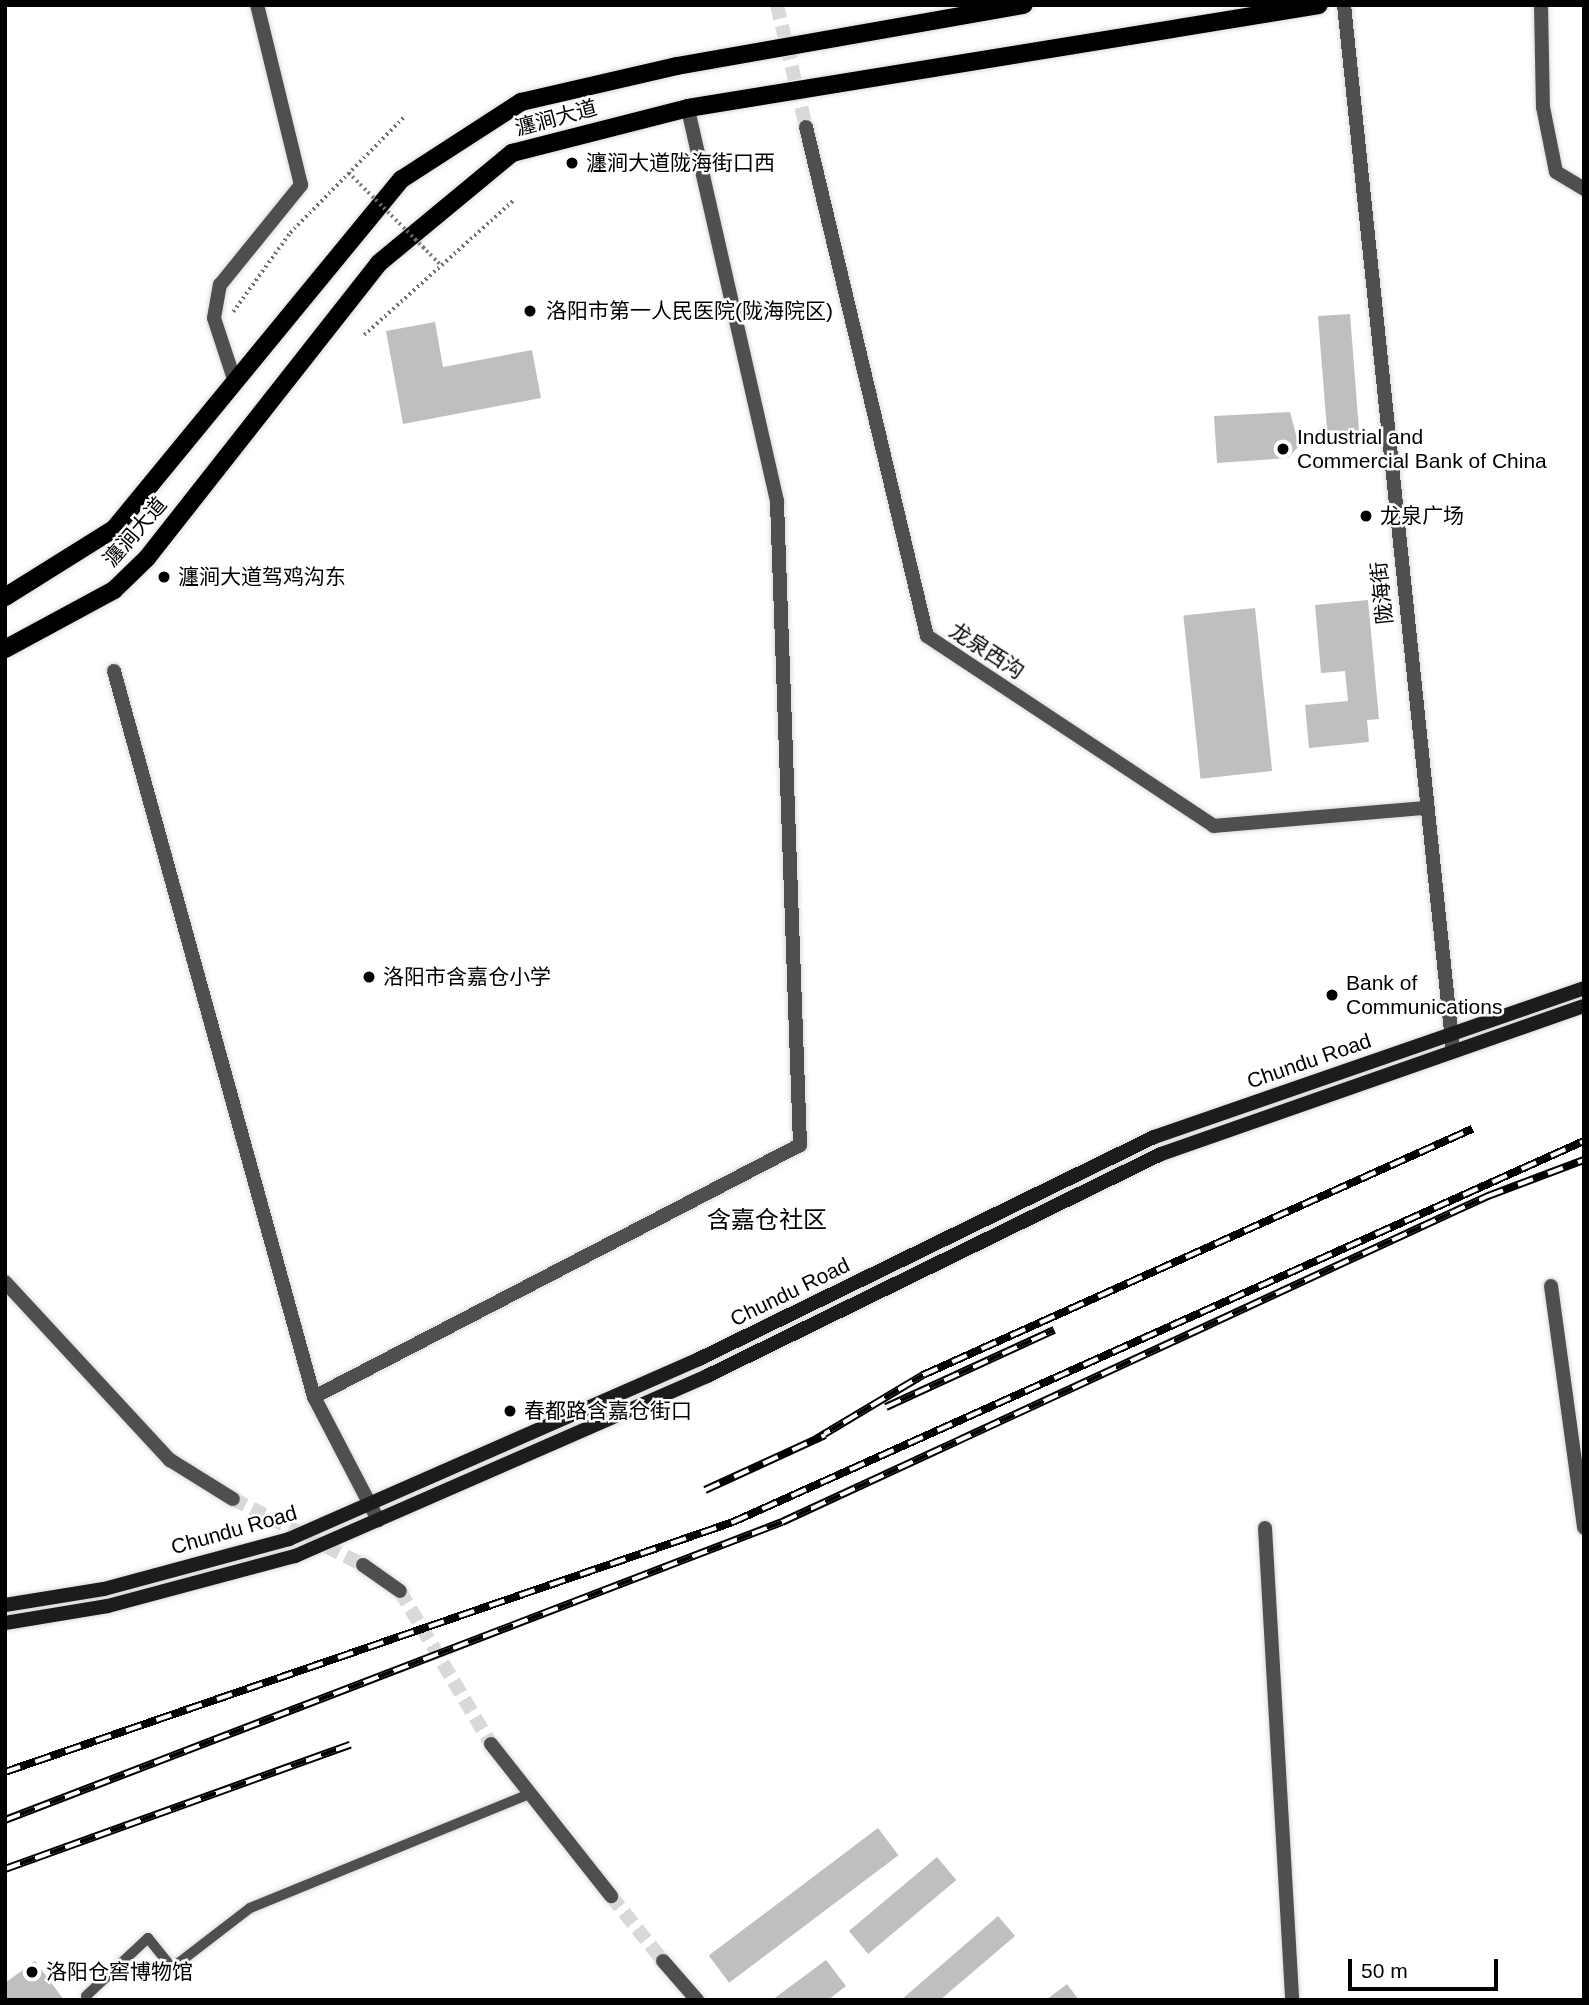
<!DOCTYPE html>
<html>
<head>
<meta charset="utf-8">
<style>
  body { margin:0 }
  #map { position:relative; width:1589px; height:2005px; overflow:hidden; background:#fff; font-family:Arial,"Noto Sans SC",sans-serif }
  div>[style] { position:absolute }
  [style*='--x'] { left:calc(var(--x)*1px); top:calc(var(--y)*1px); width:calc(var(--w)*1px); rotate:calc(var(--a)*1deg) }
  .building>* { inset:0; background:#bfbfbf; transform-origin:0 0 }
  .minor-tunnel>* { height:14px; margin-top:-7px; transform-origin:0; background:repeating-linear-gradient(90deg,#d9d9d9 0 14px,transparent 0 21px) }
  .path>* { height:3.5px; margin-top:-1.75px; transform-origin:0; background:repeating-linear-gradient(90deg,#717171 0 2px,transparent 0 5.5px) }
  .roads { filter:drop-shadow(0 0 2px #dbdbdb) drop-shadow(0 0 2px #dbdbdb) }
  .service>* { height:10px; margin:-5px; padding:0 5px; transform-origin:5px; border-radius:5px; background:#4f4f4f }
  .minor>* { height:14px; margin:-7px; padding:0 7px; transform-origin:7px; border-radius:7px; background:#4f4f4f }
  .secondary>* { height:14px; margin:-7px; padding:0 7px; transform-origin:7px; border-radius:7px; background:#1c1c1c }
  .primary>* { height:18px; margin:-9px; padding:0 9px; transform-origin:9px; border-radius:9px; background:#000 }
  .rail>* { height:8px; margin-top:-4px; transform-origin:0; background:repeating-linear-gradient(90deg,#fff 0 16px,#000 0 32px); box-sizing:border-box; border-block:2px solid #000 }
  .path-bridge>* { height:3.5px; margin-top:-1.75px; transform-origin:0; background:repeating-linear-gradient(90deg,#717171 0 2px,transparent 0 5.5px) }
  .dots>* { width:19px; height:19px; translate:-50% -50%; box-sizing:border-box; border:4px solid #fff; border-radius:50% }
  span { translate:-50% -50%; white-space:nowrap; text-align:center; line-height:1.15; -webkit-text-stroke:5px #fff; paint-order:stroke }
  .street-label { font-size:21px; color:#000 }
  .poi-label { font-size:21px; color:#000 }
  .left { translate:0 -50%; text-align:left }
  .quarter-label { font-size:24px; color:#000 }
  .frame { position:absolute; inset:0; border:7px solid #000; pointer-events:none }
  .scale { position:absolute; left:1348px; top:1959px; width:150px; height:32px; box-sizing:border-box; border:4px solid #000; border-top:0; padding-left:9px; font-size:21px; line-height:24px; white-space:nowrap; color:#000; -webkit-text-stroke:5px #fff; paint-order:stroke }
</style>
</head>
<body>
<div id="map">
  <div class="building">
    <i style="clip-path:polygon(1350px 314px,1360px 443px,1320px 446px,1318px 430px,1327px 430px,1318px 316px)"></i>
    <i style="clip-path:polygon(435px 322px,443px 367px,532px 350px,541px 398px,403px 424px,386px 331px)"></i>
    <i style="clip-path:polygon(1290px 412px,1299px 446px,1288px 458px,1217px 463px,1214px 416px)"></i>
    <i style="clip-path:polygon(1368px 600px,1379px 719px,1367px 720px,1369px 742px,1309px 748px,1305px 705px,1348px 701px,1345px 671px,1321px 673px,1315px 605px)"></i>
    <i style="left:1255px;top:608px;width:164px;height:72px;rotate:84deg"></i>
    <i style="left:878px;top:1828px;width:34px;height:212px;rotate:53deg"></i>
    <i style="left:937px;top:1857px;width:30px;height:115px;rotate:50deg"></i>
    <i style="clip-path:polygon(998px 1916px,1015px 1936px,940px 2000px,901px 2000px)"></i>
    <i style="clip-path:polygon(826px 1960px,846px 1986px,828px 2000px,772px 2000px)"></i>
    <i style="clip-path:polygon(35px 1961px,64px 2000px,5px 2000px,5px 1983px)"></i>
    <i style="clip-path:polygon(1067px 1984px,1079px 2000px,1046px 2000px)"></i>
  </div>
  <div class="minor-tunnel">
    <i style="--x:777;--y:5;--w:125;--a:76.6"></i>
    <i style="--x:233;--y:1499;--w:146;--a:26.9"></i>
    <i style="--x:400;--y:1591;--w:178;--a:59.3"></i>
    <i style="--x:611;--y:1896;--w:83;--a:51.3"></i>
  </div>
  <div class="path">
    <i style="--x:233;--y:312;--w:97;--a:-54.2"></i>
    <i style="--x:290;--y:233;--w:163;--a:-45.5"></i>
    <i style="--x:364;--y:335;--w:202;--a:-42"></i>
  </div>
  <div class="roads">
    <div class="service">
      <i style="--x:86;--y:1996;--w:85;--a:-43.1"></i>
      <i style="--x:148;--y:1938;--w:38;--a:51"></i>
      <i style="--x:172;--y:1968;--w:98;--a:-37.6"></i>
      <i style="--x:250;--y:1908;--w:302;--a:-22.2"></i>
    </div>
    <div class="minor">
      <i style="--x:1344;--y:5;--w:1051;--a:84.05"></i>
      <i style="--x:1541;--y:5;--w:102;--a:88.9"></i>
      <i style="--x:1543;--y:107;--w:66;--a:78.7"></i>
      <i style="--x:1556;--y:172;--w:33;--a:31"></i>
      <i style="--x:806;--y:127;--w:523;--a:76.63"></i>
      <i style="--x:927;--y:636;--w:344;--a:33.5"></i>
      <i style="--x:1214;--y:826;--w:211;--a:-4.9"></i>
      <i style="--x:235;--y:382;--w:67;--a:-108.2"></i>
      <i style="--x:214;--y:318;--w:34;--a:-80"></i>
      <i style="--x:220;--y:285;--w:129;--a:-51"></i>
      <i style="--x:301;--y:185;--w:185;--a:-103.7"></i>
      <i style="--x:114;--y:671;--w:753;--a:74.6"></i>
      <i style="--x:314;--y:1397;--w:139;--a:62.5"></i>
      <i style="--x:5;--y:1282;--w:243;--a:47.2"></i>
      <i style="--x:170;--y:1460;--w:74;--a:31.8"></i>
      <i style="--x:1551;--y:1286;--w:244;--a:82.2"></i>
      <i style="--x:314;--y:1397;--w:547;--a:-27.41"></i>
      <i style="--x:800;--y:1145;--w:644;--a:-92.05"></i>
      <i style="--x:777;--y:501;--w:403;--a:-102.8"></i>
      <i style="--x:1265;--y:1528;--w:473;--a:86.7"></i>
      <i style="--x:363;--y:1565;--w:45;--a:35.1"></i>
      <i style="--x:491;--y:1744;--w:194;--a:51.7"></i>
      <i style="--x:663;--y:1961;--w:52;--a:48.9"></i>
    </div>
    <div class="secondary">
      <i style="--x:5;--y:1605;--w:100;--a:-9.2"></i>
      <i style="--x:104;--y:1589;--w:192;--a:-15.1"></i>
      <i style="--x:289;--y:1539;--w:448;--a:-23.7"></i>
      <i style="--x:699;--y:1359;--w:506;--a:-26.01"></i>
      <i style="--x:1154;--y:1137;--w:455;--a:-19.1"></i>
      <i style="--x:5;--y:1623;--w:104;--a:-9.4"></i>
      <i style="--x:108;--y:1606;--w:194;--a:-15"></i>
      <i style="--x:295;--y:1556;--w:450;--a:-23.6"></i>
      <i style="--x:707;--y:1376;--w:505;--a:-26.06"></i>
      <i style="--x:1161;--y:1154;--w:448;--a:-19.3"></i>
    </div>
    <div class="primary">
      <i style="--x:5;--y:597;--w:128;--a:-32"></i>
      <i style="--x:114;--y:529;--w:453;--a:-50.6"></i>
      <i style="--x:402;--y:179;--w:142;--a:-32.9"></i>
      <i style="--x:521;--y:102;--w:160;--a:-13"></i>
      <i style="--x:677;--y:66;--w:352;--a:-10"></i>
      <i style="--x:5;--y:649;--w:124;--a:-28.4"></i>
      <i style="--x:114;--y:590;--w:46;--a:-44.1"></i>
      <i style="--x:147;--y:558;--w:375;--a:-51.8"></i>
      <i style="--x:379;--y:263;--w:173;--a:-39.6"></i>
      <i style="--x:512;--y:153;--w:182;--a:-14.3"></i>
      <i style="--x:688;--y:108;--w:639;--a:-9.27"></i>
    </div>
  </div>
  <div class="rail">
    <i style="--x:886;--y:1407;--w:185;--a:-24.6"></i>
    <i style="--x:816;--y:1439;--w:125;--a:-30.9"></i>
    <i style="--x:923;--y:1375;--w:602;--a:-24.14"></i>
    <i style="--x:705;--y:1490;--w:132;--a:-24.6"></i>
    <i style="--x:5;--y:1772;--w:770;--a:-18.95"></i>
    <i style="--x:733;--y:1522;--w:932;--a:-24.12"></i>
    <i style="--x:5;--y:1820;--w:832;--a:-20.98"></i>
    <i style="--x:782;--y:1522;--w:778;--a:-24.79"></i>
    <i style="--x:1488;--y:1196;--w:103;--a:-20.6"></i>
    <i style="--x:5;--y:1869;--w:367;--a:-19.8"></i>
  </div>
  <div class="path-bridge">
    <i style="--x:349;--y:173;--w:130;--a:45"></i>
  </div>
  <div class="dots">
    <i style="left:572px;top:163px;background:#000"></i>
    <i style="left:530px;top:311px;background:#000"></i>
    <i style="left:1283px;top:449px;background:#000"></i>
    <i style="left:1366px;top:516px;background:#000"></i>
    <i style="left:164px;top:577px;background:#000"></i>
    <i style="left:369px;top:977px;background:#000"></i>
    <i style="left:1332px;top:995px;background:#000"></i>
    <i style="left:510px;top:1411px;background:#000"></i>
    <i style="left:32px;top:1972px;background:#000"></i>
  </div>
  <div class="street-label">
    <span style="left:556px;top:118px;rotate:-15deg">瀍涧大道</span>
    <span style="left:135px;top:532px;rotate:-49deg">瀍涧大道</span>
    <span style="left:1382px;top:593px;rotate:-96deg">陇海街</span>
    <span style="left:987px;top:651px;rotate:33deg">龙泉西沟</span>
    <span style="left:1309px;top:1061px;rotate:-19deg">Chundu Road</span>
    <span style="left:790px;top:1292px;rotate:-26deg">Chundu Road</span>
    <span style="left:234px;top:1530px;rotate:-16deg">Chundu Road</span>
  </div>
  <div class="poi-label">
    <span class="left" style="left:586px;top:163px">瀍涧大道陇海街口西</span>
    <span class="left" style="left:546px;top:311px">洛阳市第一人民医院(陇海院区)</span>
    <span class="left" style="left:1297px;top:449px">Industrial and<br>Commercial Bank of China</span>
    <span class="left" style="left:1380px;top:516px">龙泉广场</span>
    <span class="left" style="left:178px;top:577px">瀍涧大道驾鸡沟东</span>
    <span class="left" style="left:383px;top:977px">洛阳市含嘉仓小学</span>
    <span class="left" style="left:1346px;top:995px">Bank of<br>Communications</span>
    <span class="left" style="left:524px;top:1411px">春都路含嘉仓街口</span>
    <span class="left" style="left:46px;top:1972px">洛阳仓窖博物馆</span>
  </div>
  <div class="quarter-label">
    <span style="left:767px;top:1220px">含嘉仓社区</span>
  </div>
  <div class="frame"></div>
  <div class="scale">50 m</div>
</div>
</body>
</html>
